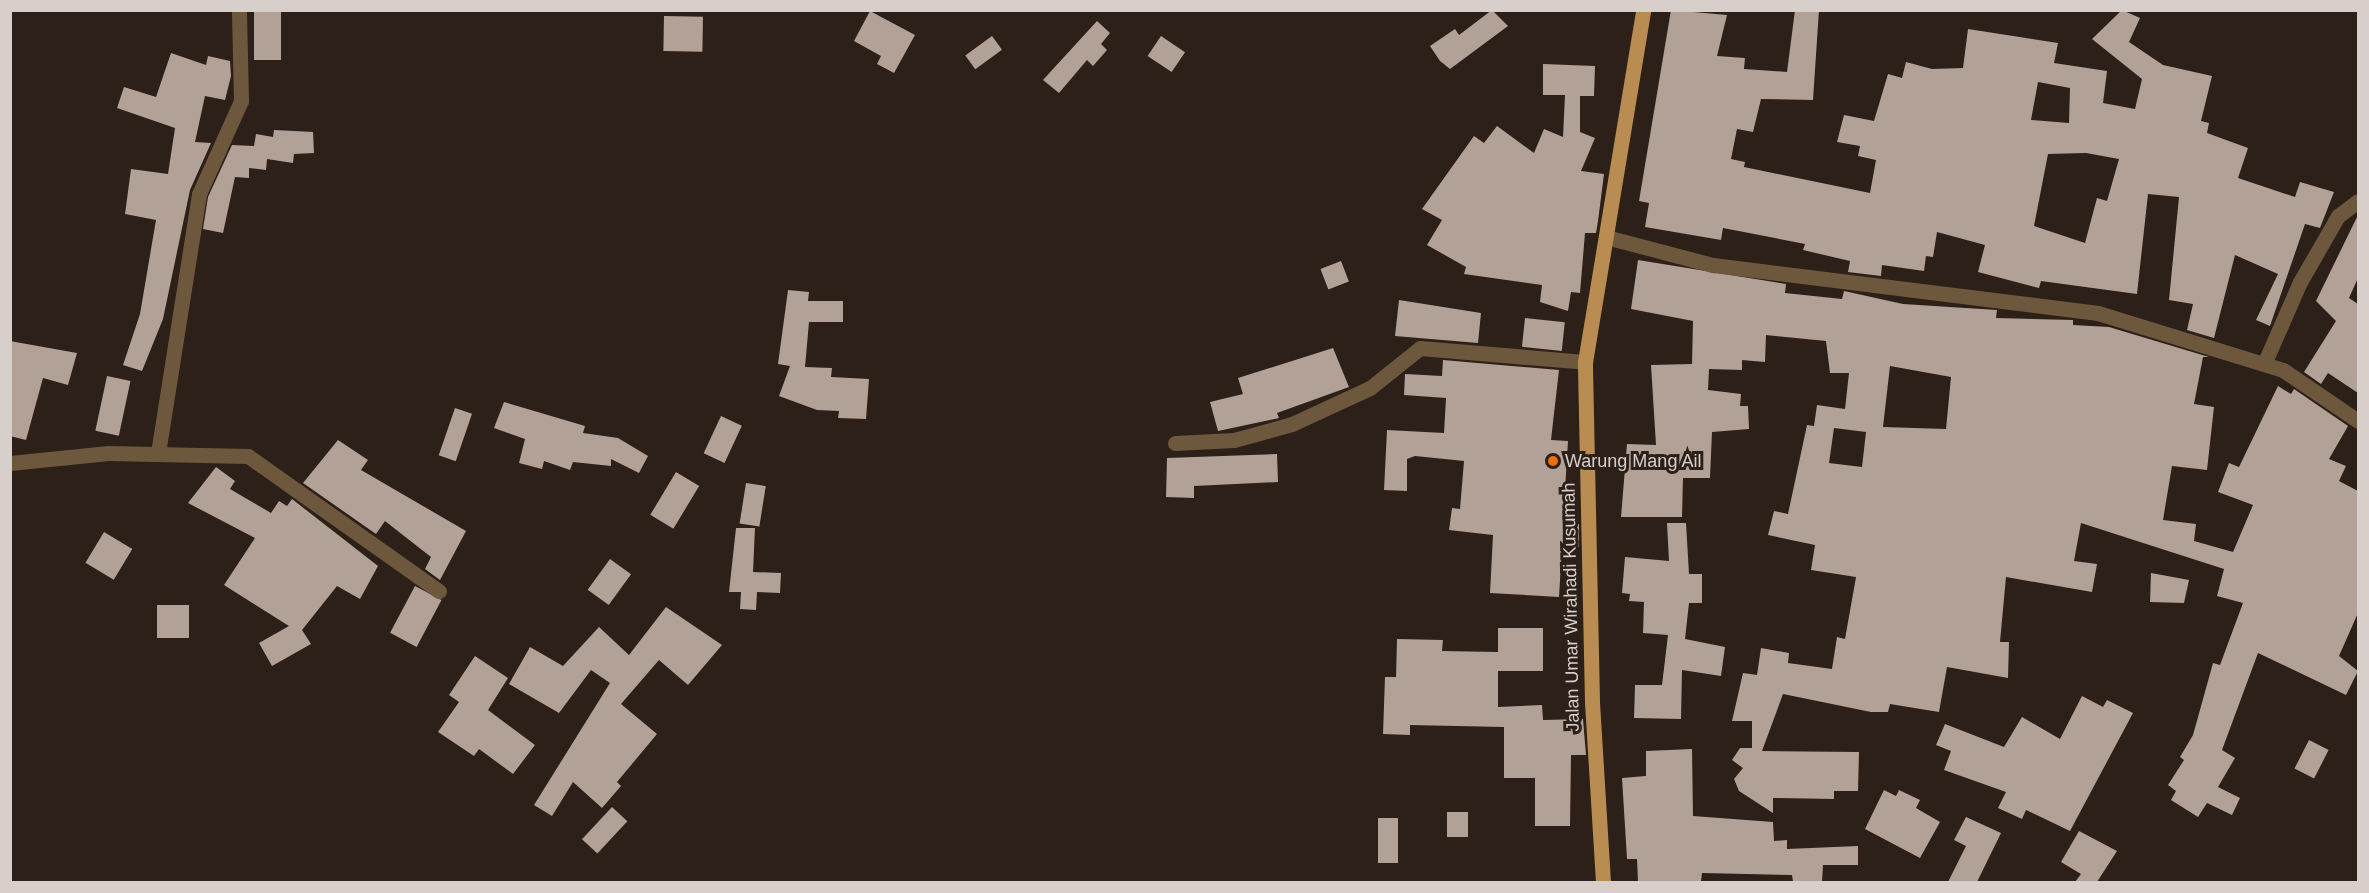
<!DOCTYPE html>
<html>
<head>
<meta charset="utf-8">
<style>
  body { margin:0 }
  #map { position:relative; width:2369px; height:893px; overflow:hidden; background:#2c2018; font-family:Arial,sans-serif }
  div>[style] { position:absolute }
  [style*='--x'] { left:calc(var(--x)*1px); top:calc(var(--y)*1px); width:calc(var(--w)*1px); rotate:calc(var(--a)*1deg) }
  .building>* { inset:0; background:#b2a197; transform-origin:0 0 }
  .minor>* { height:15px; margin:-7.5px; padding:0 7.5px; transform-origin:7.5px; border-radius:7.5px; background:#6e583d }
  .major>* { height:15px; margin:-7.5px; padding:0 7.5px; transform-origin:7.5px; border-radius:7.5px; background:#b98c52 }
  .dots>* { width:16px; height:16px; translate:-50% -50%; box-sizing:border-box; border:3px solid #2c2018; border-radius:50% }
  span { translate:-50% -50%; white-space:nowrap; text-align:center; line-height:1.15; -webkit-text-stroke:6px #2c2018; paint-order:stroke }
  .poi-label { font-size:18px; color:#d8cfca }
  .left { translate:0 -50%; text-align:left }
  .street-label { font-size:18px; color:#d8cfca }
  .frame { position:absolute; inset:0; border:12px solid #d8cfca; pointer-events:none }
</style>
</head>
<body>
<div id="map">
  <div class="building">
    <i style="left:254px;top:10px;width:27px;height:50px"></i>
    <i style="clip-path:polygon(1492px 10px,1508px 26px,1450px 69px,1440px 61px,1430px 46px,1455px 29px,1459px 35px)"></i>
    <i style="clip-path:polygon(evenodd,1671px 10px,1727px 15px,1717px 56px,1745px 58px,1744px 69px,1787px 72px,1795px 10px,1819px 10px,1813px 100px,1761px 99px,1753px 132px,1737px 129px,1731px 159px,1745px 162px,1744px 167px,1870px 193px,1876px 160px,1858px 156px,1860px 146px,1837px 142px,1844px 115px,1874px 121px,1888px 74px,1902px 78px,1906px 62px,1932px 69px,1963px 68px,1968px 29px,2058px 43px,2054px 63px,2107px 71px,2103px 103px,2135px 109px,2142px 79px,2092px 39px,2122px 10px,2140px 18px,2129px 42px,2163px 65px,2212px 76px,2201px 121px,2209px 123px,2207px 133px,2248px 148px,2238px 178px,2295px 197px,2300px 182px,2334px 192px,2320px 228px,2305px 224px,2270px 326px,2256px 320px,2278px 274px,2235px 255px,2214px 338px,2187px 330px,2193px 304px,2169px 300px,2179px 197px,2148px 194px,2137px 294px,2041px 281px,2039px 288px,1978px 272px,1985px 245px,1937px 232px,1933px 257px,1926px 256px,1924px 271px,1882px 265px,1881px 276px,1848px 272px,1850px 261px,1803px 250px,1805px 244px,1723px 228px,1721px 240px,1645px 227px,1649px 203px,1639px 201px,1671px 10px,2038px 82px,2070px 88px,2069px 123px,2031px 120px,2038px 82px,1671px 10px,2086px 153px,2119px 159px,2107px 201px,2097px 198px,2085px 243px,2034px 226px,2048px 154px,2086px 153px)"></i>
    <i style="clip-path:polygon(870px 11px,915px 35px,894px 73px,877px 64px,881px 56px,854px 41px)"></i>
    <i style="left:664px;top:16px;width:39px;height:35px;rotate:1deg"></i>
    <i style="clip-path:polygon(1097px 21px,1110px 33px,1101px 44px,1107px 50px,1093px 66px,1087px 60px,1059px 93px,1043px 80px)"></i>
    <i style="left:992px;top:36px;width:17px;height:33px;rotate:54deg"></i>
    <i style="left:1161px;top:36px;width:29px;height:24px;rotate:34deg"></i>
    <i style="clip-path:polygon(171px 53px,206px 65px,208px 56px,230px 61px,231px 76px,225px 100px,205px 96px,195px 142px,211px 143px,190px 190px,163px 319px,142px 371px,123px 365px,140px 314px,156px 220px,125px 214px,131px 169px,168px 174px,175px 128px,117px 108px,124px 87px,156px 97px)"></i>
    <i style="clip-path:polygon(1543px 64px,1595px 66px,1594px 96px,1580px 96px,1580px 132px,1595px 138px,1581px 171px,1604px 174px,1598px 221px,1596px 233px,1585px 233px,1580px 293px,1571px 292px,1568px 311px,1540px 302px,1542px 285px,1464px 274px,1466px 267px,1427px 245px,1442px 220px,1422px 209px,1474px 136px,1484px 143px,1497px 126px,1534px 153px,1544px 129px,1563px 137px,1565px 95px,1543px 95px)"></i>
    <i style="clip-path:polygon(274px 130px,313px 132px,314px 153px,294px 154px,293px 163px,267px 159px,266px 170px,249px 168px,249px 178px,235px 177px,223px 233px,203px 229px,208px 197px,232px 145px,254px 146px,256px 134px,273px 137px)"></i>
    <i style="clip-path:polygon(2358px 215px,2358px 278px,2349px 298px,2358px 304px,2358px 393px,2328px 373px,2321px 384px,2304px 372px,2336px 321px,2316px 301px)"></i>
    <i style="clip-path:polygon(evenodd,1638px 260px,1786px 284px,1785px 293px,1842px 299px,1844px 291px,1903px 304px,1997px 310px,1996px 318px,2073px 320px,2073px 325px,2109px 327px,2209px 357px,2203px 357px,2194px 404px,2214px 407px,2207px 470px,2172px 466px,2163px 520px,2196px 524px,2194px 541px,2233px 552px,2253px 505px,2218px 492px,2229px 463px,2239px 467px,2278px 386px,2291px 394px,2294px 389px,2348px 426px,2329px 459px,2346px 466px,2339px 481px,2358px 491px,2358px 613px,2339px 656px,2358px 671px,2346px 695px,2258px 653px,2222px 750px,2235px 758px,2218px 787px,2240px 798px,2232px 815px,2207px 803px,2198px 817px,2171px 800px,2176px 791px,2168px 785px,2184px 760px,2180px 757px,2193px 735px,2213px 663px,2220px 665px,2243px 603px,2217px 596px,2224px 569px,2081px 523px,2074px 561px,2097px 564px,2092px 592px,2006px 577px,2000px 642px,2009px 642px,2008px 678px,1947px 667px,1939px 712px,1890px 704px,1888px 712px,1871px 712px,1783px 694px,1762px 751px,1859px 752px,1858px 791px,1834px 791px,1834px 799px,1773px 798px,1773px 813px,1739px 791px,1734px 779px,1743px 768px,1732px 760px,1740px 748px,1752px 748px,1752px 721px,1732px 721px,1743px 673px,1757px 675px,1761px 648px,1789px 653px,1788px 663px,1832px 669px,1837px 637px,1845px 639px,1856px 577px,1811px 570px,1815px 545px,1768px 535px,1774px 511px,1788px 514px,1807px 425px,1814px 426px,1817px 405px,1845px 409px,1849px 373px,1830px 373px,1826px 341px,1766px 335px,1765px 362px,1742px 360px,1742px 370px,1709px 369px,1708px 390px,1741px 394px,1740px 406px,1748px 406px,1749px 429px,1712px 432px,1710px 478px,1683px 478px,1682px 517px,1621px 517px,1627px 444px,1656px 445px,1651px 365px,1692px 364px,1693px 321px,1631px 309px,1638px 260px,1890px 366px,1951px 377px,1946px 429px,1883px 427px,1890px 366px,1638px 260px,1834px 428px,1866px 432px,1862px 467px,1829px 463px,1834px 428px)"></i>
    <i style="left:1341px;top:261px;width:22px;height:22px;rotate:69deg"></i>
    <i style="clip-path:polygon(788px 290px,809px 292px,808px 301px,843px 301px,843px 322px,809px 322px,805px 367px,832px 368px,831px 377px,869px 379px,866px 419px,838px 418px,839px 411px,817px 410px,779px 396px,790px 366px,778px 364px)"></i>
    <i style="clip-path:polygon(1399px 300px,1481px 313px,1478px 343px,1395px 336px)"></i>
    <i style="left:1525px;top:318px;width:40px;height:29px;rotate:6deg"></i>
    <i style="clip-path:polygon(10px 341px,77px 353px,68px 385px,43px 378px,26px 440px,10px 436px)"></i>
    <i style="clip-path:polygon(1333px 348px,1349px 387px,1277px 413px,1279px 418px,1218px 431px,1210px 402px,1243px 394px,1238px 378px)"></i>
    <i style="clip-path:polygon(1443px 360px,1559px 370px,1551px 440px,1568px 441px,1563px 524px,1579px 524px,1579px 547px,1562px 546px,1559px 597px,1490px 593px,1493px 535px,1449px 530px,1452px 508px,1460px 509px,1464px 461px,1415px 456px,1407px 459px,1407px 491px,1384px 490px,1387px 430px,1444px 433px,1446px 398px,1404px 395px,1405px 374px,1442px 376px)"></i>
    <i style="left:107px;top:376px;width:24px;height:56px;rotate:12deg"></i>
    <i style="clip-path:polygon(504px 402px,585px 426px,583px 433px,618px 438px,648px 456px,639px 473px,611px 459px,611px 466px,573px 462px,570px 470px,544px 461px,542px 469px,519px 463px,525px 439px,494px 428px)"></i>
    <i style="left:455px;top:408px;width:18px;height:50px;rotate:19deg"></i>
    <i style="left:721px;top:416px;width:23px;height:41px;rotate:25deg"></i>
    <i style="clip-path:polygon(338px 440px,368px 460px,361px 470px,466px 531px,440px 580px,425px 569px,431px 557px,385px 521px,376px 534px,303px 483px)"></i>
    <i style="clip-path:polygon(1277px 454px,1278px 482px,1194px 486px,1194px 498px,1166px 497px,1167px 458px)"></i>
    <i style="clip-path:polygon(216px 467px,235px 481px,230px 489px,271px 513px,279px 501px,287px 506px,292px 499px,378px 566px,360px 599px,337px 586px,302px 630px,311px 644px,272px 666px,259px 643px,289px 626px,224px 585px,255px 538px,188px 503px)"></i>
    <i style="left:676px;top:472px;width:27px;height:50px;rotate:31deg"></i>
    <i style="left:746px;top:483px;width:20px;height:41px;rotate:9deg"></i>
    <i style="clip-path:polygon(1667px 523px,1686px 523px,1689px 574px,1702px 574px,1702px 603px,1689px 603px,1685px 639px,1725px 647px,1721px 676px,1682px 670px,1681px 719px,1634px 718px,1635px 685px,1662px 685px,1668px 635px,1643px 633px,1644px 602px,1629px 601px,1630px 594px,1622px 593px,1625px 557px,1669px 561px)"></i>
    <i style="clip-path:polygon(736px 528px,755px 528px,753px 572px,781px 573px,780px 593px,757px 592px,756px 610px,740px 609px,741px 592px,729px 592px)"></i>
    <i style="left:104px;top:532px;width:33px;height:36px;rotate:31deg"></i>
    <i style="left:610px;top:559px;width:26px;height:38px;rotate:36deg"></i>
    <i style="clip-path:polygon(2151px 573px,2189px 580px,2184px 603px,2150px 602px)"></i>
    <i style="left:415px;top:586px;width:30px;height:53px;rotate:28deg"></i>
    <i style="left:157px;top:605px;width:32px;height:33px"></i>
    <i style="clip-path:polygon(666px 607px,722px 645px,688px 685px,659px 660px,621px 704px,657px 734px,617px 782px,621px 786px,602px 808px,573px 782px,552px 816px,534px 805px,610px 683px,591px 670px,559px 713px,509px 684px,530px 647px,563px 666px,599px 627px,629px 655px)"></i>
    <i style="clip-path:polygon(1498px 628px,1543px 628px,1543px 671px,1498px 671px,1498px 707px,1542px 705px,1543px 720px,1583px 719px,1586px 755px,1571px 755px,1570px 826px,1535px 826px,1535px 778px,1504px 778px,1504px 727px,1410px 725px,1410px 735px,1383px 734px,1385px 677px,1396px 677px,1397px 639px,1443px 640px,1442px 651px,1498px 652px)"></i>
    <i style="clip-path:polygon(475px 656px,508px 678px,488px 710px,535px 745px,513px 774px,479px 749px,474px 756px,438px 732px,459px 702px,449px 695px)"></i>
    <i style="clip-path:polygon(2082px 696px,2103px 707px,2107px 700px,2133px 713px,2070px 831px,2026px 810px,2022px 819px,1998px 808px,2006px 792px,1944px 770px,1951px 751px,1936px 745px,1945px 724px,2004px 747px,2022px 717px,2060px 739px)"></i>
    <i style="left:2309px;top:740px;width:22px;height:32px;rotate:27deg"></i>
    <i style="clip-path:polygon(1692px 749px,1693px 816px,1773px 822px,1774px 841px,1787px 840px,1787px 849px,1858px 846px,1858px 865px,1823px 865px,1822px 882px,1793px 882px,1792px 875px,1702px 873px,1701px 881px,1638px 882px,1637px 859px,1627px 859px,1622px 778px,1646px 776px,1646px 751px)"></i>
    <i style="clip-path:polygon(1884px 790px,1896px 796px,1899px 790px,1920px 800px,1916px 808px,1940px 822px,1920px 858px,1865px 829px)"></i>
    <i style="left:612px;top:807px;width:21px;height:44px;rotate:43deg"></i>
    <i style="left:1447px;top:812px;width:21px;height:25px"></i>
    <i style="clip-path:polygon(1966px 817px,2001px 833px,1977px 882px,1948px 882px,1966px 846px,1954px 840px)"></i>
    <i style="left:1378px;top:818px;width:20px;height:45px"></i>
    <i style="clip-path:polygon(2079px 831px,2117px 851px,2097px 882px,2075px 882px,2081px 874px,2061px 862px)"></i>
  </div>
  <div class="minor">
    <i style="--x:1606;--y:237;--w:111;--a:14.7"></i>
    <i style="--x:1713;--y:265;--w:388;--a:7.1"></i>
    <i style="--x:2098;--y:313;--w:194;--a:17.1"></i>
    <i style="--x:2283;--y:370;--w:91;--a:34.2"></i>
    <i style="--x:2264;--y:364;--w:90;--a:-66.3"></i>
    <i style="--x:2300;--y:282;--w:76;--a:-60.1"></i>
    <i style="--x:2338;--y:216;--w:25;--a:-37"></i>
    <i style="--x:1175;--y:443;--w:59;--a:-2.9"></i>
    <i style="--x:1234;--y:440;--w:60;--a:-15.4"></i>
    <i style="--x:1292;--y:424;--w:86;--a:-24.8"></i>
    <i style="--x:1370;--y:388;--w:64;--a:-38.7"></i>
    <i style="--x:1420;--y:348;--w:166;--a:4.8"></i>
    <i style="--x:158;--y:453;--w:262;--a:-81"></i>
    <i style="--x:199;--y:194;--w:102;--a:-65.7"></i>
    <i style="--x:241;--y:101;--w:91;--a:-91.3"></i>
    <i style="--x:10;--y:463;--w:99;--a:-5.8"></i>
    <i style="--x:108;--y:453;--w:140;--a:1.2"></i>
    <i style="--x:248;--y:456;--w:234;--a:35.3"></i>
  </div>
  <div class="major">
    <i style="--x:1603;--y:882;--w:181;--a:-93.5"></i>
    <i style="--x:1592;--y:701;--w:339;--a:-91.2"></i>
    <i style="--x:1585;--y:362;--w:357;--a:-80.6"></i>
  </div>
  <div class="dots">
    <i style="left:1553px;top:461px;background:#e8710a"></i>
  </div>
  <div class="poi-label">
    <span class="left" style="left:1565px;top:461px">Warung Mang Ail</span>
  </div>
  <div class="street-label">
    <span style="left:1571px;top:607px;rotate:-91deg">Jalan Umar Wirahadi Kusumah</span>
  </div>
  <div class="frame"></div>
</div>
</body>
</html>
